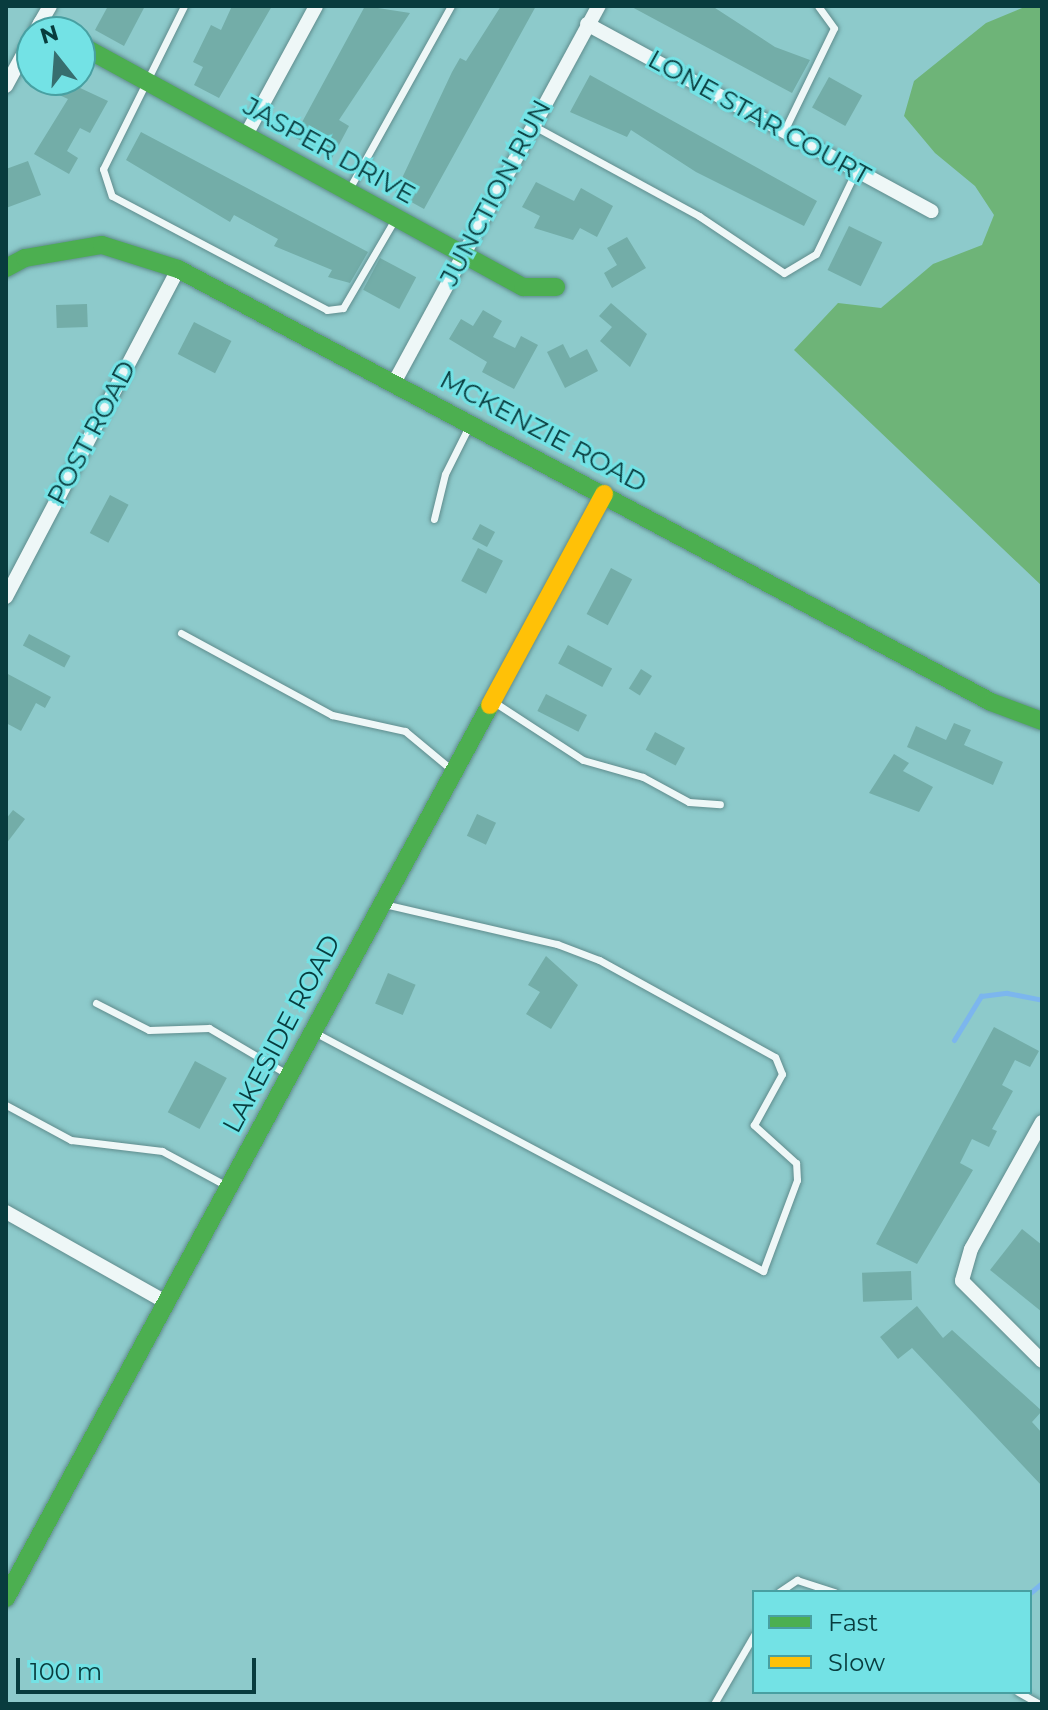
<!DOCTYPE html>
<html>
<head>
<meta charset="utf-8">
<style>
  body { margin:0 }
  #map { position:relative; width:1048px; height:1710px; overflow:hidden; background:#8dcacb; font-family:Montserrat,sans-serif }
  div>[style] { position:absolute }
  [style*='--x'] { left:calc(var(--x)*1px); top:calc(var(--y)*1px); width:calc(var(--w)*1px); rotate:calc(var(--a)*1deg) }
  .forest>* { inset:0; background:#6eb478 }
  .stream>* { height:5px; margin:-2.5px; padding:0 2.5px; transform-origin:2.5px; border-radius:2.5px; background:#7cb6ee }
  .building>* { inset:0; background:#73ada8; transform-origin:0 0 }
  .roads { filter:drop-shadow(0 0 2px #5f8c8d) drop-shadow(0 0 2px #5f8c8d) }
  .lane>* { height:7px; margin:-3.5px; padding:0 3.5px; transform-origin:3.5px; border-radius:3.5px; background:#eef7f7 }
  .street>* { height:14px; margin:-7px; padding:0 7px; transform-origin:7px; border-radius:7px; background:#eef7f7 }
  .fast>* { height:18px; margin:-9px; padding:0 9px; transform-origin:9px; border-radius:9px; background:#4caf50 }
  .slow>* { height:18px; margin:-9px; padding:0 9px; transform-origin:9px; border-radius:9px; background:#ffc107 }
  span { translate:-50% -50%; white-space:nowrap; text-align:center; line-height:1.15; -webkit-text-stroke:6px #73e2e5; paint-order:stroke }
  .street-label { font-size:26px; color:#083c3e }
  .frame { position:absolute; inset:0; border:8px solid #083c3e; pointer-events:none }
  .legend { position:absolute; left:752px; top:1590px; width:280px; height:104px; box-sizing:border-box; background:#73e2e5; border:2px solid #48a0a2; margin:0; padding:10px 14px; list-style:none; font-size:24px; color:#083c3e }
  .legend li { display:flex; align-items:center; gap:16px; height:40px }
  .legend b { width:40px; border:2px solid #48a0a2 }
  .north { position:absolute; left:16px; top:16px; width:80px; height:80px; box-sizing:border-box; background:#73e2e5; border:2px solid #48a0a2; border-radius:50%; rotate:343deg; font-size:22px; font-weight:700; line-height:32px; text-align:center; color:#083c3e }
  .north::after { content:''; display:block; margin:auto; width:28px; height:36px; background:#376e6f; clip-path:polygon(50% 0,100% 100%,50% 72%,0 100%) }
  .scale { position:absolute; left:16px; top:1658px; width:240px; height:36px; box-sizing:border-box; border:4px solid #083c3e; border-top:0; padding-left:10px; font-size:24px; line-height:28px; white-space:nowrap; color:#083c3e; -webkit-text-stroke:6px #73e2e5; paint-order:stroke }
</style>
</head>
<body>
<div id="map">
  <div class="forest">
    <i style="clip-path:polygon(1027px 6px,1042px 6px,1042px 586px,794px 350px,838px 303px,881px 308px,933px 264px,982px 245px,994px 215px,975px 186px,935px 153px,904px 116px,914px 81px,986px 23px)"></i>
  </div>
  <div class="stream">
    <i style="--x:954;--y:1040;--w:52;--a:-58.5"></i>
    <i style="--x:981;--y:996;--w:26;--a:-7"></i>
    <i style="--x:1007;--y:993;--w:36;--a:11"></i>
    <i style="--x:1030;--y:1593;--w:16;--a:-40"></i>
  </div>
  <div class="building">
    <i style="clip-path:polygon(108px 6px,145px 6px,124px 46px,95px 30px)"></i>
    <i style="clip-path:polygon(232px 6px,272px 6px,219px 98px,194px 85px,203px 67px,193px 62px,211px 25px,221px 30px)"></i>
    <i style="clip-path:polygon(365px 6px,410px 13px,339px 120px,349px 126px,332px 158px,294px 137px)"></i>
    <i style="clip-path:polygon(501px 6px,536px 6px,424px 209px,395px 193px,452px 72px,460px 58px,466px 61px)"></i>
    <i style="clip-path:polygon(630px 6px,712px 6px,775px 47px,810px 60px,792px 93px)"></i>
    <i style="clip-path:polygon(590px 75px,817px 201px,804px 226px,696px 172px,631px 130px,627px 137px,570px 112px)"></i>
    <i style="left:829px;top:77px;width:38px;height:35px;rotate:29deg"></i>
    <i style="clip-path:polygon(63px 80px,108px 101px,90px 133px,80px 128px,67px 151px,78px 158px,69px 174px,34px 154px,68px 99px,55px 93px)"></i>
    <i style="clip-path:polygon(141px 132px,368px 252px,350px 283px,328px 277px,332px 270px,274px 246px,278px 239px,234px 215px,230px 222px,126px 160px)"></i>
    <i style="clip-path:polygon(28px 161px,41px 195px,6px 208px,6px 169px)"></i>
    <i style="clip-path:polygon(536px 182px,574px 201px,581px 188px,613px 206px,597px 237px,580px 228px,573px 240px,534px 228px,540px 216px,522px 207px)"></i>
    <i style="left:849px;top:226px;width:37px;height:49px;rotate:26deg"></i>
    <i style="clip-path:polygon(627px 237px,646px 268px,612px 288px,604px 273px,617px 265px,607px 248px)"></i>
    <i style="left:380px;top:258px;width:41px;height:36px;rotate:28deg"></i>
    <i style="clip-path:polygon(611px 303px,647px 334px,630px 367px,600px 341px,612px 327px,599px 316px)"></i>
    <i style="left:87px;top:304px;width:23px;height:31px;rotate:88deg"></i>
    <i style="clip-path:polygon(483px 310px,502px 321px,493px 337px,515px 348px,521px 336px,538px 345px,514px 389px,482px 372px,487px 362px,449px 339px,461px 319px,473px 326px)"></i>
    <i style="left:194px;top:322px;width:42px;height:36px;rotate:27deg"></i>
    <i style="clip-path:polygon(563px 344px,570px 358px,587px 349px,598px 371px,565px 388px,547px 352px)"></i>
    <i style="left:110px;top:495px;width:21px;height:43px;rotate:28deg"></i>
    <i style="left:480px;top:524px;width:17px;height:17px;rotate:28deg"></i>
    <i style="left:478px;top:548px;width:28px;height:37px;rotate:27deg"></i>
    <i style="left:611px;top:568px;width:24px;height:52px;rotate:28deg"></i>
    <i style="left:29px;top:634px;width:47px;height:13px;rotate:28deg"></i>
    <i style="left:568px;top:645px;width:50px;height:21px;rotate:28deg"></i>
    <i style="left:641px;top:669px;width:13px;height:23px;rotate:32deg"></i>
    <i style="clip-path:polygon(6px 673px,51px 697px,45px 708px,36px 703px,21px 731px,6px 723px)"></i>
    <i style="left:546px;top:694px;width:46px;height:19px;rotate:27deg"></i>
    <i style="clip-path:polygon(954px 723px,971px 730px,964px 745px,1003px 762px,993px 785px,907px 747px,916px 726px,946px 740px)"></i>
    <i style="left:655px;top:732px;width:34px;height:20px;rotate:28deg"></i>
    <i style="clip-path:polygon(894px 754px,909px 763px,903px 771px,933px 787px,919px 812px,869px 793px)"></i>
    <i style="clip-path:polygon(13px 810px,25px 819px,6px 844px,6px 819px)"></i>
    <i style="left:477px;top:814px;width:21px;height:24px;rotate:25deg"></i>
    <i style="clip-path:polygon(546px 956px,578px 985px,551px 1029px,526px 1014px,540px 992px,528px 985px)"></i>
    <i style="left:388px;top:973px;width:30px;height:33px;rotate:23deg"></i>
    <i style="clip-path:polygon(994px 1027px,1039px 1051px,1030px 1067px,1015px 1060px,1002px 1085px,1013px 1091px,992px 1129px,997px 1131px,989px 1147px,972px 1139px,960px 1163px,973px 1170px,917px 1264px,876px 1244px)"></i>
    <i style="left:195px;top:1061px;width:36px;height:58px;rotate:28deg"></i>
    <i style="clip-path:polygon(1022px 1229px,1042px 1245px,1042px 1312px,990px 1270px)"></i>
    <i style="left:911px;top:1271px;width:29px;height:49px;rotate:88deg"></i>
    <i style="clip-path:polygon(917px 1306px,943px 1338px,952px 1330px,1042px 1411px,1032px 1422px,1042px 1433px,1042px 1486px,912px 1348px,898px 1359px,880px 1337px)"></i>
  </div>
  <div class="roads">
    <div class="lane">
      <i style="--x:184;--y:6;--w:182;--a:116.4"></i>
      <i style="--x:103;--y:169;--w:28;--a:72"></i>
      <i style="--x:112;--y:196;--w:243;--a:27.9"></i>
      <i style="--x:327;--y:310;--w:16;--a:-7"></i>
      <i style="--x:343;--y:308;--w:103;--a:-59.7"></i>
      <i style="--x:534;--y:126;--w:188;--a:28.6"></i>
      <i style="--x:699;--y:216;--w:102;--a:33.8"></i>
      <i style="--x:784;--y:273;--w:37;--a:-31"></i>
      <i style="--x:816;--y:254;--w:92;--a:-64.3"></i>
      <i style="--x:784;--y:131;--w:114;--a:-64.1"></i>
      <i style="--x:834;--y:28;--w:27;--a:-126"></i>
      <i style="--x:349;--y:189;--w:210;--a:-60.9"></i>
      <i style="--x:434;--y:519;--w:46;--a:-76.3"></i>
      <i style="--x:445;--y:474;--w:51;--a:-63.4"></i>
      <i style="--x:181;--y:633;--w:172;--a:28.5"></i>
      <i style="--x:332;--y:715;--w:75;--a:12.4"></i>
      <i style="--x:405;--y:731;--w:61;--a:39.7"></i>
      <i style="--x:494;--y:702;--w:106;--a:33.1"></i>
      <i style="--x:583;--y:760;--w:62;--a:15.8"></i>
      <i style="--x:643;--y:777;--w:52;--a:28.5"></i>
      <i style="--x:689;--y:802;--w:31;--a:4"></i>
      <i style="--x:96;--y:1003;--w:59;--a:27"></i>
      <i style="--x:149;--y:1030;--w:60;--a:-1.9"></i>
      <i style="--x:209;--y:1028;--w:91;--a:30.5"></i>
      <i style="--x:314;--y:1032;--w:509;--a:28.03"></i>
      <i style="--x:763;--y:1271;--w:97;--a:-69.5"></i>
      <i style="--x:797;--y:1180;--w:17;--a:-93"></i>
      <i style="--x:796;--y:1163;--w:57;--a:-137.9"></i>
      <i style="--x:754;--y:1125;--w:58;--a:-61.2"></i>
      <i style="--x:782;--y:1074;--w:18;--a:-112"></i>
      <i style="--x:775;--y:1057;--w:201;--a:-151.1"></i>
      <i style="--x:599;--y:960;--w:45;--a:-159.1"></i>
      <i style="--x:557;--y:944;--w:178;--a:-167"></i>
      <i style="--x:6;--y:1105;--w:74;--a:28.3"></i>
      <i style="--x:71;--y:1140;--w:92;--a:6.9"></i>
      <i style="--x:162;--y:1151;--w:74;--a:28.3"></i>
      <i style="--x:779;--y:1592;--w:22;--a:-34"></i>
      <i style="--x:797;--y:1580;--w:40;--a:18"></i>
      <i style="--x:1018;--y:1692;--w:25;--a:29"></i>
      <i style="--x:714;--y:1704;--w:80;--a:-59.9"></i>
    </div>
    <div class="street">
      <i style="--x:40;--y:23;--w:19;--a:28"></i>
      <i style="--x:587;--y:24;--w:392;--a:28.5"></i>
      <i style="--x:35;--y:32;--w:30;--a:-60"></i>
      <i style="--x:6;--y:86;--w:55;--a:-61.6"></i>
      <i style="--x:246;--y:135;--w:147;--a:-61.5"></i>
      <i style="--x:395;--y:381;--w:427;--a:-61.5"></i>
      <i style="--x:6;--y:597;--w:370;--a:-62.3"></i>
      <i style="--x:1042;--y:1122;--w:145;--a:119.2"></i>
      <i style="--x:971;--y:1249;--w:33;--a:106"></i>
      <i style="--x:962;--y:1281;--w:113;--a:45"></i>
      <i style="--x:6;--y:1212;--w:184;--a:29.4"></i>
    </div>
    <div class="fast">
      <i style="--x:80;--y:45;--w:505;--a:28.65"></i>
      <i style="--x:523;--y:287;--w:33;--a:0"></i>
      <i style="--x:6;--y:268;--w:21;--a:-28"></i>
      <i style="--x:25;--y:258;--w:78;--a:-9.6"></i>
      <i style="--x:102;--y:245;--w:80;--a:17.5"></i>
      <i style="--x:178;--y:269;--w:921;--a:28.04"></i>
      <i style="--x:991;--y:702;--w:54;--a:20.4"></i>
      <i style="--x:6;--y:1598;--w:1016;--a:-61.54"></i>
    </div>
    <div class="slow">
      <i style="--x:490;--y:705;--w:240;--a:-61.6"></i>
    </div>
  </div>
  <div class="street-label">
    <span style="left:759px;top:118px;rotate:29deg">LONE STAR COURT</span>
    <span style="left:329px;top:151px;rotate:29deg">JASPER DRIVE</span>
    <span style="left:496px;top:193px;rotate:-62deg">JUNCTION RUN</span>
    <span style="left:543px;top:432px;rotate:28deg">MCKENZIE ROAD</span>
    <span style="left:92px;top:433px;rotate:-62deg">POST ROAD</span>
    <span style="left:282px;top:1034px;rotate:-62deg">LAKESIDE ROAD</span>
  </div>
  <div class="frame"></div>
  <ul class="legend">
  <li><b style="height:10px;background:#4caf50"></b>Fast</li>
  <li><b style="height:10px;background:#ffc107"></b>Slow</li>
  </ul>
  <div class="north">N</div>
  <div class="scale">100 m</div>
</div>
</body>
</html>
